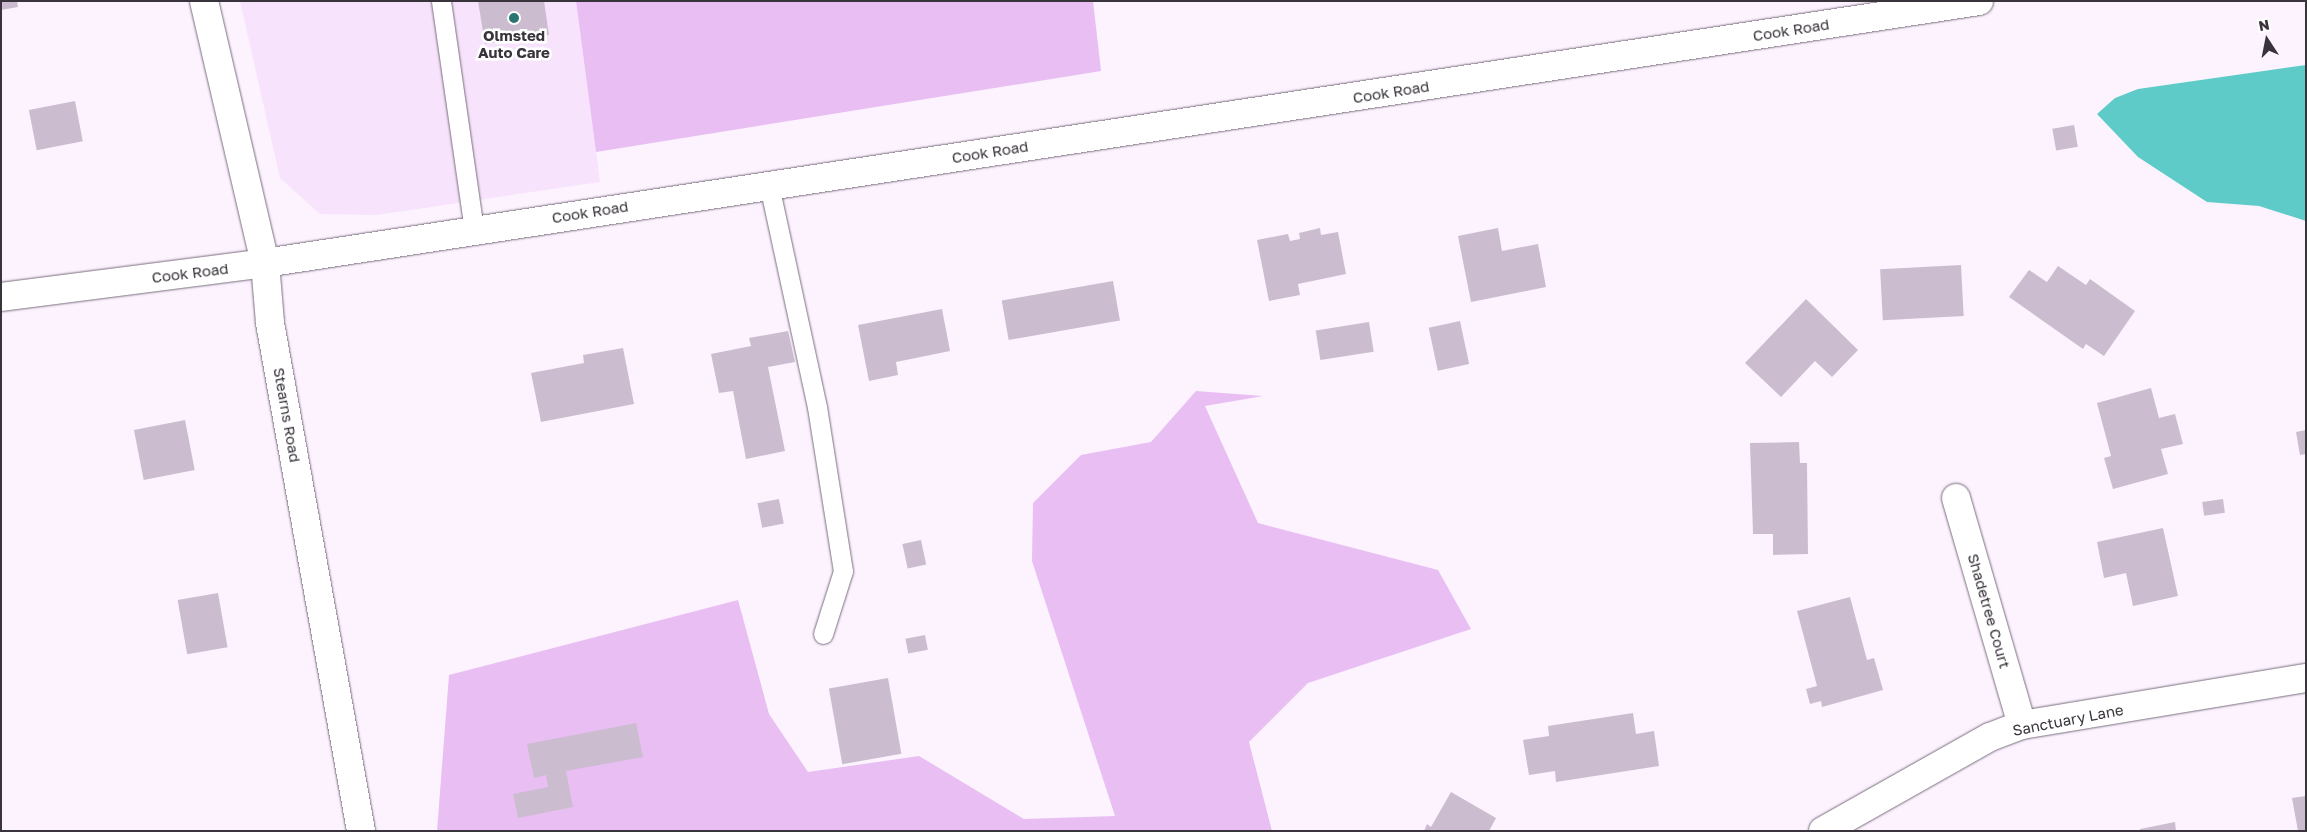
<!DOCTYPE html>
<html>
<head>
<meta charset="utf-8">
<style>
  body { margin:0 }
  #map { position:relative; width:2307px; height:832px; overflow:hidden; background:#fcf3ff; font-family:"Golos Text",sans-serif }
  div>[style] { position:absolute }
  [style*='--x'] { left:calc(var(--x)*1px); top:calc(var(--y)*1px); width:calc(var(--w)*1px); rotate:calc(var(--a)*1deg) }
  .built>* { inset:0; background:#f7e3fc }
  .green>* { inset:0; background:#e8bef3 }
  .water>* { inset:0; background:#5ecbc8 }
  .building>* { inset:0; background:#cbbdcf; transform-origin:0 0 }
  .roads { filter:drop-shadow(0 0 1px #7a6d7d) drop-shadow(0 0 1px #7a6d7d) }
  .lane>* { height:19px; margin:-9.5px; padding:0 9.5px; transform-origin:9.5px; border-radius:9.5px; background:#fff }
  .street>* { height:28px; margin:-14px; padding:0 14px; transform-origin:14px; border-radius:14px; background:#fff }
  .secondary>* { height:28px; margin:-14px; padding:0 14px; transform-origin:14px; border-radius:14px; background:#fff }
  .dots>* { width:14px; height:14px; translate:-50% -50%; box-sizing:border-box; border:2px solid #fff; border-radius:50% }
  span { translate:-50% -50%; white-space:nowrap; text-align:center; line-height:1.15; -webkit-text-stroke:5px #fff; paint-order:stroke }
  .street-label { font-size:15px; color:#39333b }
  .poi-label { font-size:15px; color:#39333b; font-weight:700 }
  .frame { position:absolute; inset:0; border:2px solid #39333b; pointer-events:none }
  .north { position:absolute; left:2242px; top:15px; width:50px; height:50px; -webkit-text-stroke:4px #fff; paint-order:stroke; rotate:349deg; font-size:14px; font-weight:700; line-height:20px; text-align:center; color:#39333b }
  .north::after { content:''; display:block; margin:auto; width:18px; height:22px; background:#39333b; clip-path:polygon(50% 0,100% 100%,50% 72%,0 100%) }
</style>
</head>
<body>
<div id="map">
  <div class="built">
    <i style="clip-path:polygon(240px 1px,576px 1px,600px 182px,377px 215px,320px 214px,280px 178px)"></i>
  </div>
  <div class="green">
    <i style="clip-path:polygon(576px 1px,1093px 1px,1101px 71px,596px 152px)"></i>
    <i style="clip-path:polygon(1196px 391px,1263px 396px,1205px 406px,1258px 523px,1438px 570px,1471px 629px,1308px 683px,1249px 742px,1272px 831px,437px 831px,449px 675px,738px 600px,769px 714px,808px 772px,919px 756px,1024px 819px,1115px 816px,1032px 561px,1033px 503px,1081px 455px,1151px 442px)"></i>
  </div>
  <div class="water">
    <i style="clip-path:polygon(2306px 65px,2306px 221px,2259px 206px,2207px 202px,2138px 157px,2097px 114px,2115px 98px,2138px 89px)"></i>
  </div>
  <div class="building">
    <i style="clip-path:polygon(1px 1px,17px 1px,18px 7px,1px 10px)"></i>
    <i style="clip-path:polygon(478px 1px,544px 1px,549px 35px,485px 44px)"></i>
    <i style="left:75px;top:101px;width:41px;height:47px;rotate:79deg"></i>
    <i style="left:2074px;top:125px;width:22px;height:22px;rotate:80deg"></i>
    <i style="clip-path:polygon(1320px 228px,1321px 235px,1338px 232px,1346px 274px,1298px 284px,1300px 295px,1269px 301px,1257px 240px,1288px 234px,1290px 241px,1300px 239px,1299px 233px)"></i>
    <i style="clip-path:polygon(1498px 228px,1502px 251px,1538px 244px,1546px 287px,1471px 302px,1458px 236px)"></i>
    <i style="left:1961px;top:265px;width:51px;height:81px;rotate:87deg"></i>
    <i style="clip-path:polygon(2058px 266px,2086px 285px,2090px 279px,2135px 311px,2104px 356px,2086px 344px,2083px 349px,2009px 297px,2029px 270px,2047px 282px)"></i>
    <i style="left:1113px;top:281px;width:40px;height:113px;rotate:80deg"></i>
    <i style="clip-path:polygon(1806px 299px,1858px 350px,1832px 377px,1815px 361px,1781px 397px,1745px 363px)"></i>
    <i style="clip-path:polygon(942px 309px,950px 351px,896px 362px,898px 375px,869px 381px,858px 325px)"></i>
    <i style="left:1460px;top:321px;width:44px;height:32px;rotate:78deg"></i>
    <i style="left:1369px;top:322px;width:30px;height:54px;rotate:81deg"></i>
    <i style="clip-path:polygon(788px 331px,795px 362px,768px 367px,785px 451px,746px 459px,733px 391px,719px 393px,711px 354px,751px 346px,749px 338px)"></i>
    <i style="clip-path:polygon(623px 348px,634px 404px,541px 422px,531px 373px,584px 363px,583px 355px)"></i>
    <i style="clip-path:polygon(2151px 388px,2159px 418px,2175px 414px,2183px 444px,2161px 449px,2168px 474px,2113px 489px,2104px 458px,2111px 456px,2097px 403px)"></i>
    <i style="left:185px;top:420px;width:51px;height:52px;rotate:79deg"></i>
    <i style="clip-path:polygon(2306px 430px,2306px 454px,2300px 455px,2296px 432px)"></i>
    <i style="clip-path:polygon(1799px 442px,1800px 463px,1807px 463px,1808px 554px,1773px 555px,1773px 534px,1753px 534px,1750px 443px)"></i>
    <i style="left:779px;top:499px;width:25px;height:22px;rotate:79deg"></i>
    <i style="left:2223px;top:499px;width:14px;height:21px;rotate:82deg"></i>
    <i style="clip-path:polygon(2163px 528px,2178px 596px,2133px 606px,2126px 573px,2104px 578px,2097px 542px)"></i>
    <i style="left:921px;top:540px;width:25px;height:19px;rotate:78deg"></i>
    <i style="left:218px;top:593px;width:55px;height:41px;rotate:80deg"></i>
    <i style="clip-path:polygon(1850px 597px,1867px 660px,1874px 658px,1883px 690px,1822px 707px,1821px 701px,1810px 704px,1806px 689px,1817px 686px,1797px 611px)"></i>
    <i style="left:925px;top:635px;width:15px;height:20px;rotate:79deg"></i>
    <i style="left:888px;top:678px;width:77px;height:60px;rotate:80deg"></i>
    <i style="clip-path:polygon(1633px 713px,1636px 734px,1654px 731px,1659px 766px,1556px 782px,1555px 771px,1529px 775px,1523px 740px,1549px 736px,1548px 726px)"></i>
    <i style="clip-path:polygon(636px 723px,643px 757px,566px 771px,573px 807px,518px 818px,513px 794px,548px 787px,546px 775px,534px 778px,527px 744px)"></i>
    <i style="clip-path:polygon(1451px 792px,1496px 818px,1489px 831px,1424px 831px,1427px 824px,1431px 827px)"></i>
    <i style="clip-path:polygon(2306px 796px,2306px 831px,2298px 831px,2292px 798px)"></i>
    <i style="clip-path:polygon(2175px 822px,2176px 831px,2140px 831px,2140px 829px)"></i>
  </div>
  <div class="roads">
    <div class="lane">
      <i style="--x:441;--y:1;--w:230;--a:81.8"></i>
      <i style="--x:769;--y:185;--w:227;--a:77.8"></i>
      <i style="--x:817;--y:407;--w:166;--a:81"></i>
      <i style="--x:843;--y:571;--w:66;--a:107.6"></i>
    </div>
    <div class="street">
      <i style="--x:1956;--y:498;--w:236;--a:73.8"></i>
      <i style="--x:1823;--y:831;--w:192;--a:-29.4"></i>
      <i style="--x:1990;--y:737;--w:34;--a:-21"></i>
      <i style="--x:2022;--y:725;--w:288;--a:-9.4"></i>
    </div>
    <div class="secondary">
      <i style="--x:204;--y:1;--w:269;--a:76.9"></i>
      <i style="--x:265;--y:263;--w:60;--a:85.2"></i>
      <i style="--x:270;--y:323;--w:516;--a:79.84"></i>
      <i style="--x:1;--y:297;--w:266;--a:-7.3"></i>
      <i style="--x:265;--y:263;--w:1734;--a:-8.69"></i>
    </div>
  </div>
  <div class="dots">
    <i style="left:514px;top:18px;background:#2a7472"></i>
  </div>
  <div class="street-label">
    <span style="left:1791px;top:30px;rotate:-9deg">Cook Road</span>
    <span style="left:1391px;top:92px;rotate:-9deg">Cook Road</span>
    <span style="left:990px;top:152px;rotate:-9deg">Cook Road</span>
    <span style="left:590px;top:212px;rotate:-9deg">Cook Road</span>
    <span style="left:190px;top:273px;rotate:-7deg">Cook Road</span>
    <span style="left:287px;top:415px;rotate:80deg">Stearns Road</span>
    <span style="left:1989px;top:611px;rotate:74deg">Shadetree Court</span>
    <span style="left:2068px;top:720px;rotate:-11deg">Sanctuary Lane</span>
  </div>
  <div class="poi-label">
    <span style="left:514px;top:44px">Olmsted<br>Auto Care</span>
  </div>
  <div class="frame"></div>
  <div class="north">N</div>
</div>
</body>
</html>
